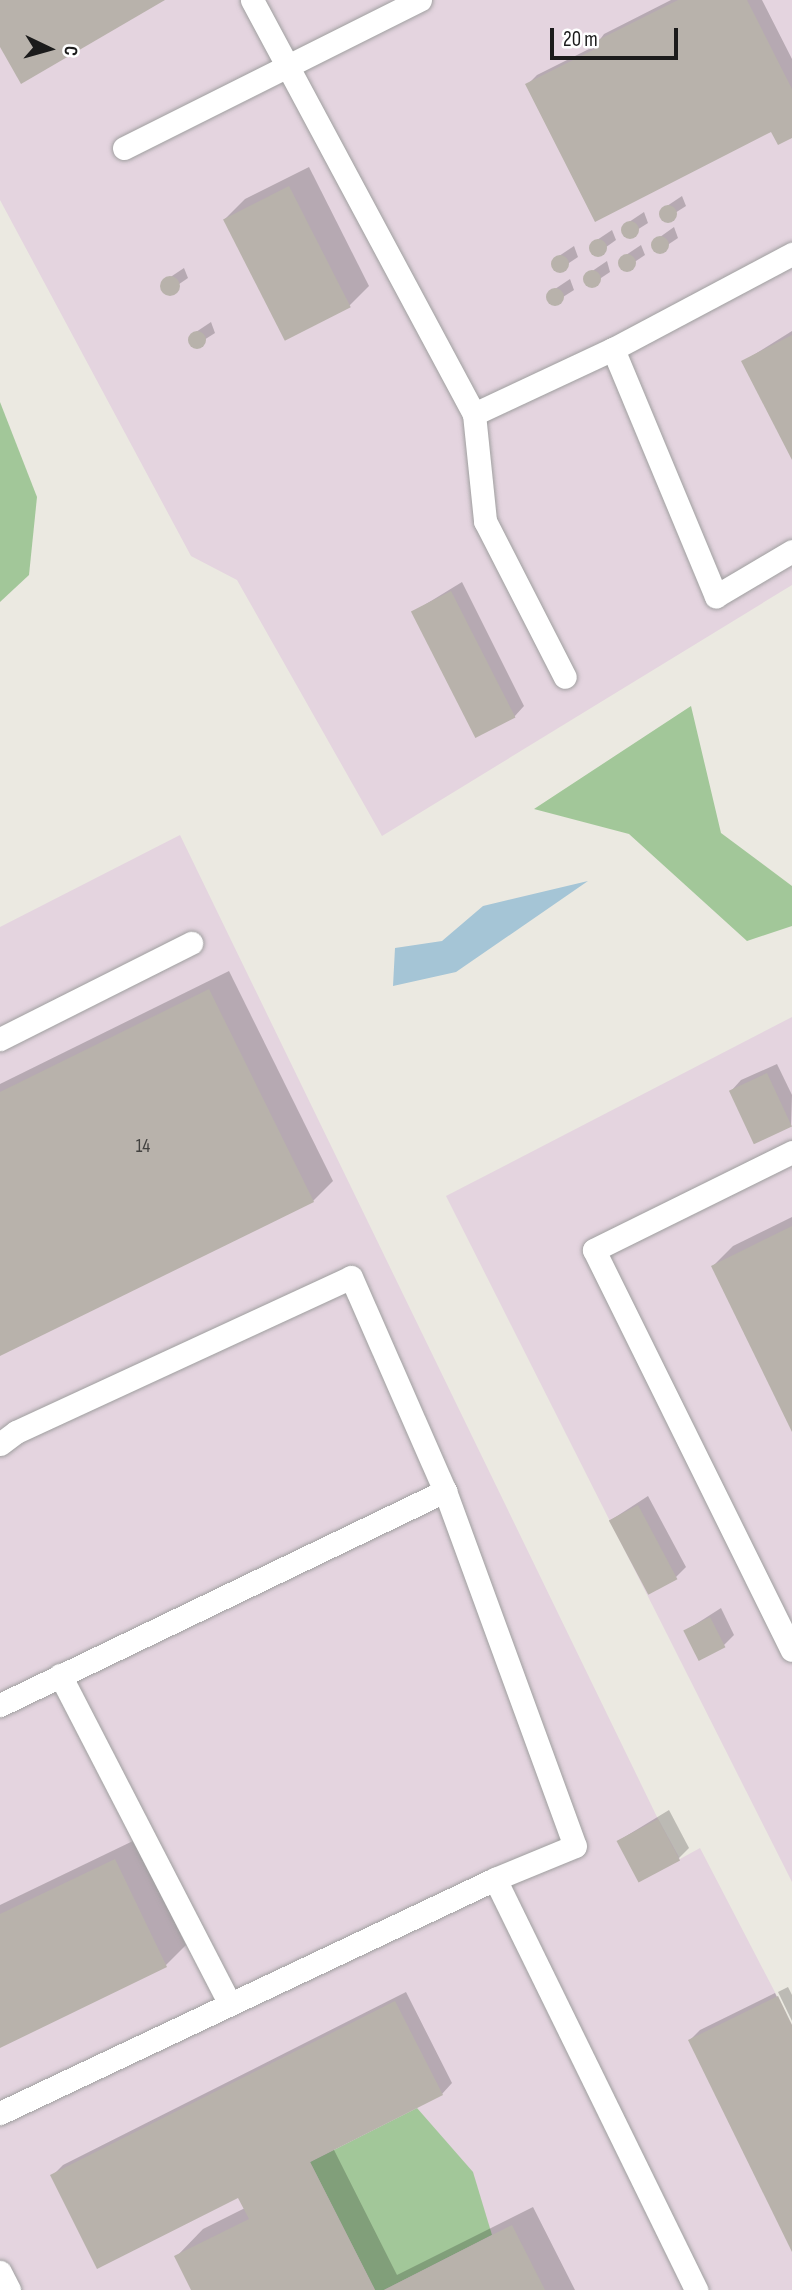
<!DOCTYPE html>
<html>
<head>
<meta charset="utf-8">
<style>
  body { margin:0 }
  #map { position:relative; width:792px; height:2290px; overflow:hidden; background:#ebe9e1; font-family:"Sofia Sans Condensed",sans-serif }
  div>[style] { position:absolute }
  [style*='--x'] { left:calc(var(--x)*1px); top:calc(var(--y)*1px); width:calc(var(--w)*1px); rotate:calc(var(--a)*1deg) }
  .industrial>* { inset:0; background:#e4d4df }
  .forest>* { inset:0; background:#a2c799 }
  .water>* { inset:0; background:#a5c5d6 }
  .shadow>* { inset:0; background:#0003 }
  .building>* { inset:0; background:#b8b2ab; transform-origin:0 0 }
  .round { border-radius:50% }
  .roads { filter:drop-shadow(0 0 2px #9f9f9f) drop-shadow(0 0 2px #9f9f9f) }
  .lane>* { height:23px; margin:-11.5px; padding:0 11.5px; transform-origin:11.5px; border-radius:11.5px; background:#fff }
  span { translate:-50% -50%; white-space:nowrap; text-align:center; line-height:1.15; -webkit-text-stroke:5px #fff; paint-order:stroke }
  .number-label { font-size:19px; color:#42413f }
  .number-label span { -webkit-text-stroke-width:0 }
  .north { position:absolute; left:14px; top:14px; width:70px; height:70px; -webkit-text-stroke:5px #fff; paint-order:stroke; rotate:95deg; font-size:19px; font-weight:700; line-height:28px; text-align:center; color:#1b1b1b }
  .north::after { content:''; display:block; margin:auto; width:24px; height:32px; background:#1b1b1b; clip-path:polygon(50% 0,100% 100%,50% 72%,0 100%) }
  .scale { position:absolute; left:550px; top:28px; width:128px; height:32px; box-sizing:border-box; border:4px solid #1b1b1b; border-top:0; padding-left:9px; font-size:21px; line-height:24px; white-space:nowrap; color:#1b1b1b; -webkit-text-stroke:5px #fff; paint-order:stroke }
</style>
</head>
<body>
<div id="map">
  <div class="industrial">
    <i style="clip-path:polygon(0 0,792px 0,792px 585px,382px 836px,237px 580px,191px 556px,0 200px)"></i>
    <i style="clip-path:polygon(180px 835px,658px 1819px,680px 1859px,700px 1848px,792px 2025px,792px 2290px,0 2290px,0 927px)"></i>
    <i style="clip-path:polygon(792px 1017px,792px 1882px,446px 1196px)"></i>
  </div>
  <div class="forest">
    <i style="clip-path:polygon(0 402px,37px 497px,29px 575px,0 602px)"></i>
    <i style="clip-path:polygon(691px 706px,721px 833px,792px 886px,792px 926px,747px 941px,629px 834px,534px 809px)"></i>
    <i style="clip-path:polygon(417px 2108px,473px 2172px,492px 2235px,384px 2290px,375px 2290px,310px 2162px)"></i>
  </div>
  <div class="water">
    <i style="clip-path:polygon(588px 881px,456px 972px,393px 986px,395px 948px,442px 941px,483px 906px)"></i>
  </div>
  <div class="shadow">
    <i style="clip-path:polygon(671px 0,762px 0,792px 59px,792px 136px,527px 85px,537px 75px,595px 46px,604px 34px)"></i>
    <i style="clip-path:polygon(309px 167px,369px 286px,349px 306px,225px 219px,245px 199px)"></i>
    <i style="clip-path:polygon(682px 196px,686px 206px,664px 220px,661px 210px)"></i>
    <i style="clip-path:polygon(644px 212px,648px 223px,626px 237px,623px 226px)"></i>
    <i style="clip-path:polygon(674px 227px,678px 238px,657px 252px,653px 242px)"></i>
    <i style="clip-path:polygon(612px 230px,616px 240px,595px 255px,591px 244px)"></i>
    <i style="clip-path:polygon(641px 245px,645px 255px,624px 269px,620px 259px)"></i>
    <i style="clip-path:polygon(574px 246px,578px 257px,557px 271px,553px 260px)"></i>
    <i style="clip-path:polygon(607px 261px,610px 272px,589px 286px,585px 276px)"></i>
    <i style="clip-path:polygon(184px 268px,188px 278px,166px 293px,163px 282px)"></i>
    <i style="clip-path:polygon(570px 279px,574px 290px,552px 304px,549px 293px)"></i>
    <i style="clip-path:polygon(211px 322px,215px 333px,193px 347px,190px 336px)"></i>
    <i style="clip-path:polygon(792px 331px,792px 457px,744px 361px)"></i>
    <i style="clip-path:polygon(462px 582px,524px 706px,514px 717px,413px 612px)"></i>
    <i style="clip-path:polygon(229px 971px,333px 1181px,313px 1201px,0 1355px,0 1084px)"></i>
    <i style="clip-path:polygon(777px 1064px,792px 1095px,791px 1125px,731px 1091px,741px 1080px)"></i>
    <i style="clip-path:polygon(792px 1217px,792px 1428px,713px 1266px,733px 1246px)"></i>
    <i style="clip-path:polygon(648px 1496px,686px 1567px,676px 1577px,611px 1520px)"></i>
    <i style="clip-path:polygon(721px 1608px,734px 1635px,724px 1645px,685px 1631px)"></i>
    <i style="clip-path:polygon(669px 1810px,689px 1848px,679px 1858px,618px 1841px)"></i>
    <i style="clip-path:polygon(135px 1840px,186px 1945px,166px 1965px,0 2046px,0 1905px)"></i>
    <i style="clip-path:polygon(788px 1987px,792px 1995px,792px 2021px,778px 1992px)"></i>
    <i style="clip-path:polygon(406px 1992px,452px 2083px,442px 2094px,333px 2148px,397px 2275px,533px 2207px,575px 2290px,193px 2290px,176px 2257px,203px 2229px,245px 2208px,246px 2193px,53px 2175px,63px 2165px)"></i>
    <i style="clip-path:polygon(775px 1993px,792px 2029px,792px 2248px,690px 2040px,700px 2030px)"></i>
  </div>
  <div class="building">
    <i style="clip-path:polygon(0 0,165px 0,21px 84px,0 47px)"></i>
    <i style="clip-path:polygon(678px 0,747px 0,792px 89px,792px 138px,778px 145px,771px 132px,595px 222px,525px 84px,595px 49px,592px 43px)"></i>
    <i style="left:289px;top:186px;width:136px;height:74px;rotate:63deg"></i>
    <i class="round" style="left:659px;top:205px;width:18px;height:18px"></i>
    <i class="round" style="left:621px;top:221px;width:18px;height:18px"></i>
    <i class="round" style="left:651px;top:236px;width:18px;height:18px"></i>
    <i class="round" style="left:589px;top:239px;width:18px;height:18px"></i>
    <i class="round" style="left:618px;top:254px;width:18px;height:18px"></i>
    <i class="round" style="left:551px;top:255px;width:18px;height:18px"></i>
    <i class="round" style="left:583px;top:270px;width:18px;height:18px"></i>
    <i class="round" style="left:160px;top:276px;width:20px;height:20px"></i>
    <i class="round" style="left:546px;top:288px;width:18px;height:18px"></i>
    <i class="round" style="left:188px;top:331px;width:18px;height:18px"></i>
    <i style="clip-path:polygon(792px 335px,792px 460px,741px 361px)"></i>
    <i style="left:451px;top:591px;width:142px;height:45px;rotate:63deg"></i>
    <i style="clip-path:polygon(209px 989px,314px 1202px,0 1356px,0 1092px)"></i>
    <i style="left:767px;top:1073px;width:59px;height:42px;rotate:65deg"></i>
    <i style="clip-path:polygon(792px 1226px,792px 1432px,711px 1266px)"></i>
    <i style="left:638px;top:1505px;width:84px;height:33px;rotate:62deg"></i>
    <i style="left:710px;top:1617px;width:34px;height:30px;rotate:63deg"></i>
    <i style="left:658px;top:1819px;width:47px;height:47px;rotate:62deg"></i>
    <i style="clip-path:polygon(115px 1859px,167px 1967px,0 2048px,0 1914px)"></i>
    <i style="clip-path:polygon(778px 1996px,792px 2025px,792px 2252px,688px 2040px)"></i>
    <i style="clip-path:polygon(395px 2001px,443px 2095px,310px 2162px,375px 2290px,191px 2290px,174px 2256px,249px 2219px,238px 2198px,97px 2269px,50px 2175px)"></i>
    <i style="clip-path:polygon(512px 2225px,545px 2290px,384px 2290px,492px 2235px)"></i>
  </div>
  <div class="roads">
    <div class="lane">
      <i style="--x:252;--y:0;--w:470;--a:61.8"></i>
      <i style="--x:474;--y:414;--w:108;--a:84.1"></i>
      <i style="--x:485;--y:521;--w:175;--a:62.9"></i>
      <i style="--x:124;--y:148;--w:331;--a:-26.6"></i>
      <i style="--x:613;--y:349;--w:268;--a:67.4"></i>
      <i style="--x:716;--y:596;--w:88;--a:-30.6"></i>
      <i style="--x:474;--y:414;--w:153;--a:-25.1"></i>
      <i style="--x:613;--y:349;--w:203;--a:-28"></i>
      <i style="--x:0;--y:1039;--w:214;--a:-26.7"></i>
      <i style="--x:792;--y:1152;--w:221;--a:153.7"></i>
      <i style="--x:594;--y:1250;--w:446;--a:63.7"></i>
      <i style="--x:0;--y:1444;--w:20;--a:-37"></i>
      <i style="--x:16;--y:1432;--w:369;--a:-24.8"></i>
      <i style="--x:351;--y:1277;--w:234;--a:66.3"></i>
      <i style="--x:445;--y:1491;--w:378;--a:69.9"></i>
      <i style="--x:575;--y:1846;--w:87;--a:157.6"></i>
      <i style="--x:495;--y:1879;--w:548;--a:154.7"></i>
      <i style="--x:60;--y:1675;--w:370;--a:62.7"></i>
      <i style="--x:0;--y:1705;--w:494;--a:-25.7"></i>
      <i style="--x:495;--y:1879;--w:458;--a:63.9"></i>
      <i style="--x:0;--y:2272;--w:20;--a:63"></i>
    </div>
  </div>
  <div class="number-label">
    <span style="left:143px;top:1147px">14</span>
  </div>
  <div class="north">С</div>
  <div class="scale">20 m</div>
</div>
</body>
</html>
